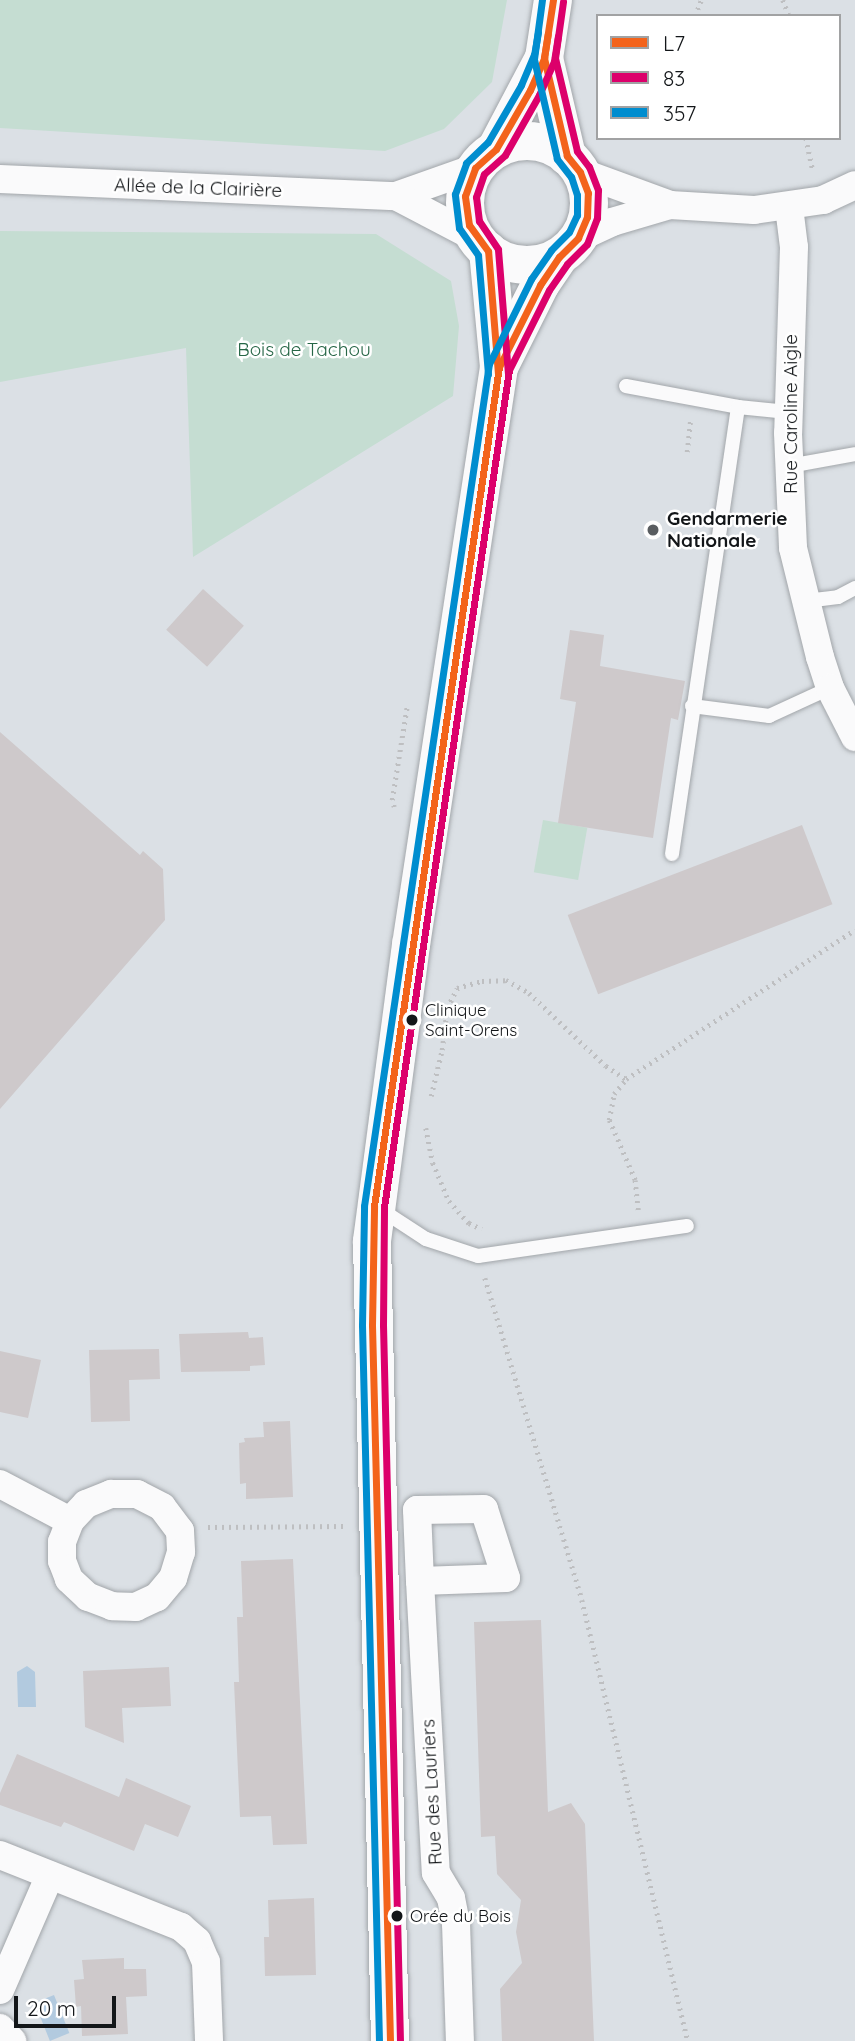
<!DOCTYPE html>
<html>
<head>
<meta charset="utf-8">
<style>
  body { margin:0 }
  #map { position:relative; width:855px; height:2041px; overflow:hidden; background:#dbe0e5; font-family:Quicksand,sans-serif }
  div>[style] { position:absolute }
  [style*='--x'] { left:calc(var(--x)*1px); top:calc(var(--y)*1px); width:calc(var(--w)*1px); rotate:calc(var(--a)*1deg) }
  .green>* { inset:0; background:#c5ddd2; transform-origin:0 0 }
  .water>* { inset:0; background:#b2cadf; transform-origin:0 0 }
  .building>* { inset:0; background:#cec9cb; transform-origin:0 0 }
  .path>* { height:4.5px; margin-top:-2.25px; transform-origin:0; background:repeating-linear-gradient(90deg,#bebfc1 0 2px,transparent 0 7px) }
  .roads { filter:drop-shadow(0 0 2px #a2a6aa) drop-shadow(0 0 2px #a2a6aa) }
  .service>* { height:14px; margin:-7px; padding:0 7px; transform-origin:7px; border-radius:7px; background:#fafafb }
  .minor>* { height:28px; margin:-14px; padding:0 14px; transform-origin:14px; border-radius:14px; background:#fafafb }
  .primary>* { height:38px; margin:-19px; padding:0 19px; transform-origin:19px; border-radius:19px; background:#fafafb }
  .primary>.ring { margin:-19px; padding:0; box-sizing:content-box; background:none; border:38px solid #fafafb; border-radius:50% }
  .bus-1>* { height:7px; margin:-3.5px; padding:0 3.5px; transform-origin:3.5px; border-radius:3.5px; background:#f3631b }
  .bus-2>* { height:7px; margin:-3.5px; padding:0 3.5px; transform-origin:3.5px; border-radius:3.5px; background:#dc006b }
  .bus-3>* { height:7px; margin:-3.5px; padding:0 3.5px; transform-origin:3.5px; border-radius:3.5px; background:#008dcf }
  .dots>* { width:19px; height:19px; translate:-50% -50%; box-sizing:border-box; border:4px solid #fff; border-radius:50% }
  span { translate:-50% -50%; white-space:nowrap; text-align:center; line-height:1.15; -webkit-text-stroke:5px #fff; paint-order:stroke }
  .bus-label { font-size:17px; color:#131619 }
  .left { translate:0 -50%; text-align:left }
  .street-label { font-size:19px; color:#131619 }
  .park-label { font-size:19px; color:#266646 }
  .poi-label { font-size:19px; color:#131619; font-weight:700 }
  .legend { position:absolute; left:596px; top:14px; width:245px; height:126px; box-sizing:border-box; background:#fff; border:2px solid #a1a2a3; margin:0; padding:9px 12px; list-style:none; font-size:21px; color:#131619 }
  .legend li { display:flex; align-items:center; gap:14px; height:35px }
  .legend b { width:35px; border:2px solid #a1a2a3 }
  .scale { position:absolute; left:14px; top:1996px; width:102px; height:32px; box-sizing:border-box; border:4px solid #131619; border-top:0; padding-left:9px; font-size:21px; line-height:24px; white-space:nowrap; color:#131619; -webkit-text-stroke:5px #fff; paint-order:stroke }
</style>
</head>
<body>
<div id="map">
  <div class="green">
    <i style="clip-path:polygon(0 0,507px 0,492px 82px,444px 129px,385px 151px,0 128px)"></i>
    <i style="clip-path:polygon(0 231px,376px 234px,451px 281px,459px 326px,453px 396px,193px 557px,186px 348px,0 382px)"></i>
    <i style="left:543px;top:820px;width:45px;height:53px;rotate:10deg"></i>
  </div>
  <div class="water">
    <i style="clip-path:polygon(27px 1666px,35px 1672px,36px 1707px,18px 1707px,17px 1672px)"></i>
    <i style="left:54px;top:1995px;width:41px;height:21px;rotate:68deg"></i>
  </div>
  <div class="building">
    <i style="left:203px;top:589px;width:55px;height:55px;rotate:42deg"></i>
    <i style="clip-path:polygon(570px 630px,604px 635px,600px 666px,685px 681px,678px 720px,671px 718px,653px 838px,558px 823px,576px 702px,560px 699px)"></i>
    <i style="clip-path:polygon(0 732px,140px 855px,143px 851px,163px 869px,165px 920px,0 1109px)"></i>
    <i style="left:802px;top:825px;width:85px;height:251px;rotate:69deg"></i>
    <i style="clip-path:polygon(248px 1332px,249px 1338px,263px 1337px,265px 1365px,250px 1366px,250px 1371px,181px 1372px,179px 1334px)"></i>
    <i style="clip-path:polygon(159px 1349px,160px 1379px,129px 1380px,130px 1421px,91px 1422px,89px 1350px)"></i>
    <i style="clip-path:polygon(0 1351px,41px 1360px,28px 1418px,0 1412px)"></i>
    <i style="clip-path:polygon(290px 1421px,293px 1497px,246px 1499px,246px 1483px,240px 1484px,239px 1443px,245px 1442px,244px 1438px,264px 1437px,263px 1422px)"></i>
    <i style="clip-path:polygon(293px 1559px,307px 1844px,273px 1845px,271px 1816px,240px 1817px,234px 1682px,239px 1682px,237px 1617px,243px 1617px,241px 1561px)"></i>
    <i style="clip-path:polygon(541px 1620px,548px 1812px,571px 1803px,585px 1824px,594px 2041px,502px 2041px,500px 1989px,522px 1963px,516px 1932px,521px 1900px,497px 1874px,495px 1836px,481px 1837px,474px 1622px)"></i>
    <i style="clip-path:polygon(169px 1667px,171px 1706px,122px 1708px,124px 1743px,85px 1727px,83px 1671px)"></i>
    <i style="clip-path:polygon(17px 1754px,119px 1797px,126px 1778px,191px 1806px,178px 1837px,145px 1824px,134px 1851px,64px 1822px,61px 1827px,0 1805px,0 1793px)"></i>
    <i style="clip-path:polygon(314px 1898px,316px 1975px,265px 1976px,264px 1937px,269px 1937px,268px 1900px)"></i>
    <i style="clip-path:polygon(124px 1958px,124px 1969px,146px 1969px,147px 1996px,126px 1997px,128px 2034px,82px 2036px,81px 2006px,76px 2007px,74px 1980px,84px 1979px,82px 1960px)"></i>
  </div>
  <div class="path">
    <i style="--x:783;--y:0;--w:17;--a:69"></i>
    <i style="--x:695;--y:16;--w:17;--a:-69"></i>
    <i style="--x:806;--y:138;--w:33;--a:78"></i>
    <i style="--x:687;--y:452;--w:31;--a:-84"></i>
    <i style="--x:394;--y:807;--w:7;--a:-106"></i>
    <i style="--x:392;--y:800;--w:95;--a:-80.9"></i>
    <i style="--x:431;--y:1096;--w:47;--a:-76.6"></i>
    <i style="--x:442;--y:1050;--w:42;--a:-83.2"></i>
    <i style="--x:447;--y:1008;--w:22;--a:-63"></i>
    <i style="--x:457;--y:988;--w:26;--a:-16"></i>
    <i style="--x:482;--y:981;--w:24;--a:-2"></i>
    <i style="--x:506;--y:980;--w:26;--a:29"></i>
    <i style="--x:529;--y:993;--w:106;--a:43.5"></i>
    <i style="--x:606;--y:1066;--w:24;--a:33"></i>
    <i style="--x:426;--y:1128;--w:36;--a:79"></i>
    <i style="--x:433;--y:1163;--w:41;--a:67.2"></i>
    <i style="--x:449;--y:1201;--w:30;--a:48"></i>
    <i style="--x:469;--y:1223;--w:14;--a:25"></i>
    <i style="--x:638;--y:1210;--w:30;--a:-96"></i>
    <i style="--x:635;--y:1180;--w:65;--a:-113.4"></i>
    <i style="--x:609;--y:1120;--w:26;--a:-79"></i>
    <i style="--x:614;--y:1094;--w:19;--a:-51"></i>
    <i style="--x:626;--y:1079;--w:273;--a:-33.1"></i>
    <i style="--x:485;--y:1278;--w:336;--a:73.2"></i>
    <i style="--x:582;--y:1600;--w:454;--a:76.5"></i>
    <i style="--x:208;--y:1527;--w:135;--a:-0.4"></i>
  </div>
  <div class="roads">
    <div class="service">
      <i style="--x:626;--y:386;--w:114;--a:10.6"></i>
      <i style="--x:738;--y:407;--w:50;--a:5.7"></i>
      <i style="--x:789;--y:466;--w:67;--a:-10.3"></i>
      <i style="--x:806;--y:601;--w:32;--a:-7"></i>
      <i style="--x:838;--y:597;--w:19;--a:-28"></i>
      <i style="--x:692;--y:706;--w:78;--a:7.4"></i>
      <i style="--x:769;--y:716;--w:67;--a:-24.7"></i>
      <i style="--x:672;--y:854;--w:452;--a:-81.6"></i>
      <i style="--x:380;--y:1209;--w:55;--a:33.1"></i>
      <i style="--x:426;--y:1239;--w:55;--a:18.1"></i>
      <i style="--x:478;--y:1256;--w:211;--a:-8.2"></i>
    </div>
    <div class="minor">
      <i style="--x:580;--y:172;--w:96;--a:20.1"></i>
      <i style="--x:670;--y:205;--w:84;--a:3.4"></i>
      <i style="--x:754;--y:210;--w:70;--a:-8.2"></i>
      <i style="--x:823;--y:200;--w:35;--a:-25"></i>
      <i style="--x:0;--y:179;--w:396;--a:2.5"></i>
      <i style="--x:396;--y:196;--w:84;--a:-19.5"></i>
      <i style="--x:396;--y:196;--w:90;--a:27.7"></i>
      <i style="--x:789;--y:207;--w:40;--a:82.9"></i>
      <i style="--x:794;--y:247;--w:186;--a:91.8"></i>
      <i style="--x:788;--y:433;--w:115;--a:87.5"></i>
      <i style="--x:793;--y:548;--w:112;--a:76.1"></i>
      <i style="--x:820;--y:657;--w:33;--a:72"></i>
      <i style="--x:830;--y:688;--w:55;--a:63"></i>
      <i style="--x:578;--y:238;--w:38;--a:-25"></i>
      <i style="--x:612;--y:222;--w:60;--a:-16.3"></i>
      <i style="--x:0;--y:1484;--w:79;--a:27.9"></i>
      <i style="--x:111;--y:1494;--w:26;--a:0"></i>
      <i style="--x:137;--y:1494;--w:28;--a:27"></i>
      <i style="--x:162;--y:1507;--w:30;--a:53"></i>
      <i style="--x:180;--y:1531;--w:21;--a:87"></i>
      <i style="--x:181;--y:1552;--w:27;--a:107"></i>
      <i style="--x:173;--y:1578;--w:25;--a:130"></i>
      <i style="--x:157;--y:1597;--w:23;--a:155"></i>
      <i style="--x:136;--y:1607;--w:24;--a:-178"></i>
      <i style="--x:112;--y:1606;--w:26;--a:-159"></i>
      <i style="--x:88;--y:1597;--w:26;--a:-137"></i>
      <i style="--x:69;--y:1579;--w:19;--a:-111"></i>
      <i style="--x:62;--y:1561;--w:19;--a:-90"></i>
      <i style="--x:62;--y:1542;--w:22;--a:-69"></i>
      <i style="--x:70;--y:1521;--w:23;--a:-47"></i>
      <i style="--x:86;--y:1504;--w:27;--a:-22"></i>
      <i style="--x:420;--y:1581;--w:86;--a:-2"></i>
      <i style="--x:506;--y:1578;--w:72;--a:-107.7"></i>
      <i style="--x:484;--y:1509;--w:67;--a:179.1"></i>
      <i style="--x:417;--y:1510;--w:71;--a:87.6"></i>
      <i style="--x:420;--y:1581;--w:292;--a:86.9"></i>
      <i style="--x:436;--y:1873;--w:29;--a:59"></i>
      <i style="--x:451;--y:1898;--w:25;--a:79"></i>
      <i style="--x:456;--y:1923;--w:118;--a:88.1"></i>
      <i style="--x:0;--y:1855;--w:195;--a:21.7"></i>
      <i style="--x:181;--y:1927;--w:21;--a:41"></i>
      <i style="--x:197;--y:1941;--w:23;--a:67"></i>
      <i style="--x:206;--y:1962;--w:79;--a:87.8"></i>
      <i style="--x:0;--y:1990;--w:125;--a:-66.5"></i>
      <i style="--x:0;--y:2028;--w:18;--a:47"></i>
    </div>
    <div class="primary">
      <i style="--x:544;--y:58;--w:101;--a:76.8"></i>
      <i class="ring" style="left:465px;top:141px;width:86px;height:86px"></i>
      <i style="--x:496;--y:149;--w:103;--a:-62.2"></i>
      <i style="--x:544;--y:58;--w:59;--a:-81.2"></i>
      <i style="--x:499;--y:367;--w:92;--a:-63.4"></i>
      <i style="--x:540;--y:285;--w:34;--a:-56"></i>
      <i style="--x:390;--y:2041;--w:800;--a:-91.29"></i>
      <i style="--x:372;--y:1241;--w:299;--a:-82.5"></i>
      <i style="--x:411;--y:945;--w:585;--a:-81.34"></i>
      <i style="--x:499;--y:367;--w:117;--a:-95.4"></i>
    </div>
  </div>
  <div class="bus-1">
    <i style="--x:498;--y:374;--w:123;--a:-94.6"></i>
    <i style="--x:488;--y:251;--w:32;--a:-126"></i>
    <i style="--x:469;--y:225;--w:29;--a:-98"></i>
    <i style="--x:465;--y:196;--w:30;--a:-70"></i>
    <i style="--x:475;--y:168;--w:28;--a:-42"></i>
    <i style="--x:496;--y:149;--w:68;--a:-60"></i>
    <i style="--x:530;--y:90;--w:35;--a:-66"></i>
    <i style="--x:544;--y:58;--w:24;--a:-81"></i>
    <i style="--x:390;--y:2041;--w:716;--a:-91.44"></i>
    <i style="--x:372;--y:1325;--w:119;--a:-89"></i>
    <i style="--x:374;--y:1206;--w:848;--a:-81.53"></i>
    <i style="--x:499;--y:367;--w:92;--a:-63.4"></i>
    <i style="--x:540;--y:285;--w:34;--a:-56"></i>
    <i style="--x:559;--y:257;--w:27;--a:-45"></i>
    <i style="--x:578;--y:238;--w:23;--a:-67"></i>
    <i style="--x:587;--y:217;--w:24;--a:-88"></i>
    <i style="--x:588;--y:193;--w:22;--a:-111"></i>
    <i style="--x:580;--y:172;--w:21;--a:-129"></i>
    <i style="--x:567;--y:156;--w:101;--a:-103.2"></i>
    <i style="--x:544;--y:58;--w:59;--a:-81.2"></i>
  </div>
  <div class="bus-2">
    <i style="--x:508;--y:374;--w:125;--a:-94.6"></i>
    <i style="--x:498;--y:249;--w:34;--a:-124"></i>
    <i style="--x:479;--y:221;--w:24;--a:-97"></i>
    <i style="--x:476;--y:197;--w:24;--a:-71"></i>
    <i style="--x:484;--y:174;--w:28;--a:-42"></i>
    <i style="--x:505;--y:155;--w:69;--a:-60.5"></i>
    <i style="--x:539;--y:95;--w:37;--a:-66"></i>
    <i style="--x:554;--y:61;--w:25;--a:-81"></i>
    <i style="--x:400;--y:2041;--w:716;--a:-91.36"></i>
    <i style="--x:383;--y:1325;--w:118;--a:-89.5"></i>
    <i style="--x:384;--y:1207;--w:846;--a:-81.51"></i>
    <i style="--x:509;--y:370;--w:89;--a:-63.4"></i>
    <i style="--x:549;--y:290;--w:32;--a:-55"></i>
    <i style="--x:567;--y:264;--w:28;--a:-45"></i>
    <i style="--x:587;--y:244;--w:28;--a:-69"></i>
    <i style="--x:597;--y:218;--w:28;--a:-88"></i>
    <i style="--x:598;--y:190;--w:25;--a:-111"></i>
    <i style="--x:589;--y:167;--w:20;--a:-127"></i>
    <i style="--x:577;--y:151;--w:96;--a:-103.3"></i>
    <i style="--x:555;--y:58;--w:57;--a:-81.9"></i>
  </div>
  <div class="bus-3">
    <i style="--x:488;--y:374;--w:119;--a:-94.8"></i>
    <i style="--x:478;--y:255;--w:33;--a:-125"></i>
    <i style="--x:459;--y:228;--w:34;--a:-97"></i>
    <i style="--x:455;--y:194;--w:33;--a:-70"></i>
    <i style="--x:466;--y:163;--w:30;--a:-44"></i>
    <i style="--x:488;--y:142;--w:66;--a:-59.9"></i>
    <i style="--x:521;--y:85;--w:33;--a:-67"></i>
    <i style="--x:534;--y:55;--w:23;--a:-80"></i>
    <i style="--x:379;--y:2041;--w:716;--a:-91.36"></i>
    <i style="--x:362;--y:1325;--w:119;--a:-89"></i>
    <i style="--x:364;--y:1206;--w:851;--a:-81.56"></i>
    <i style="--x:489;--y:364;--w:95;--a:-63.7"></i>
    <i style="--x:531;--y:279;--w:35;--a:-55"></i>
    <i style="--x:551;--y:250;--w:25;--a:-45"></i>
    <i style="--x:569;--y:232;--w:19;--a:-65"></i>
    <i style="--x:577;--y:215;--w:20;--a:-90"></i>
    <i style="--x:577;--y:195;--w:19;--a:-108"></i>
    <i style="--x:571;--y:177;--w:23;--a:-128"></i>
    <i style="--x:557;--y:159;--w:103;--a:-103"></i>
    <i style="--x:534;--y:59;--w:60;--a:-82.3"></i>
  </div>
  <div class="dots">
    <i style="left:653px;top:530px;background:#595d60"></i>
    <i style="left:412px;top:1020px;background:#131619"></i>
    <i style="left:397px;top:1916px;background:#131619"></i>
  </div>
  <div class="bus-label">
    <span class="left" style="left:425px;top:1020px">Clinique<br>Saint-Orens</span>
    <span class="left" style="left:410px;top:1916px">Orée du Bois</span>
  </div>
  <div class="street-label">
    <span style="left:198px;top:188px;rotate:2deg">Allée de la Clairière</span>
    <span style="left:791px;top:414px;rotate:-90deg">Rue Caroline Aigle</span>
    <span style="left:432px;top:1792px;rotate:-93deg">Rue des Lauriers</span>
  </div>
  <div class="park-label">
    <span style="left:304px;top:350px">Bois de Tachou</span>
  </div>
  <div class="poi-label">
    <span class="left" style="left:667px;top:530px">Gendarmerie<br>Nationale</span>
  </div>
  <ul class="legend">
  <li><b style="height:9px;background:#f3631b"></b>L7</li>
  <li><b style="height:9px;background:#dc006b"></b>83</li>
  <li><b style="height:9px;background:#008dcf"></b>357</li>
  </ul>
  <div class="scale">20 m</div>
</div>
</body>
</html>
